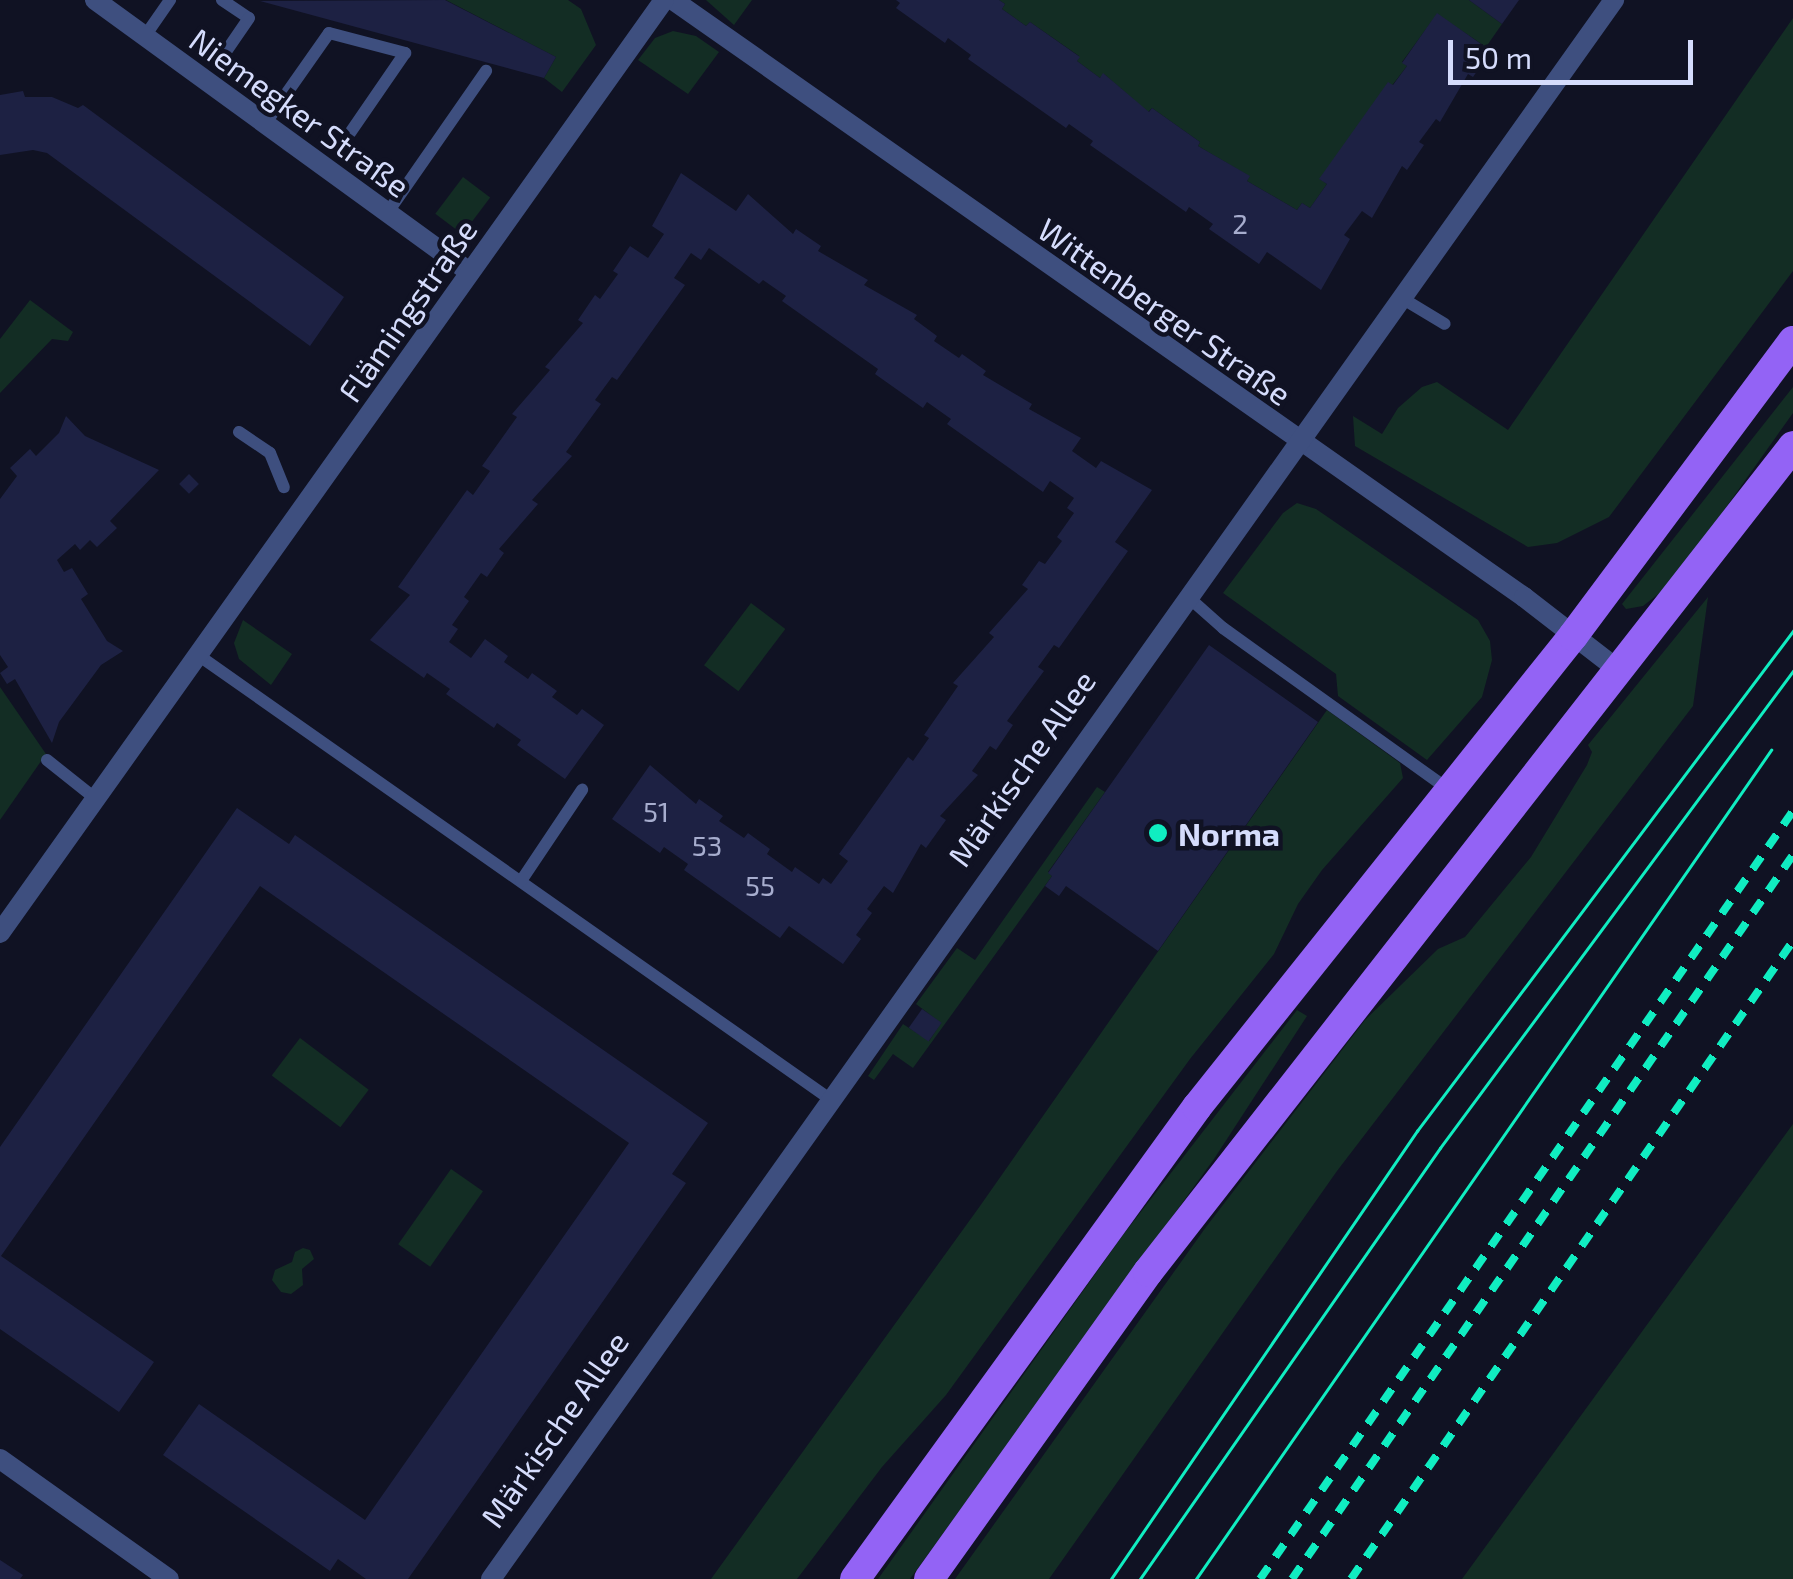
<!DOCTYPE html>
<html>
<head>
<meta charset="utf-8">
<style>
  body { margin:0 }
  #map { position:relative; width:1793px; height:1579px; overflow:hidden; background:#101223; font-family:"Exo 2",sans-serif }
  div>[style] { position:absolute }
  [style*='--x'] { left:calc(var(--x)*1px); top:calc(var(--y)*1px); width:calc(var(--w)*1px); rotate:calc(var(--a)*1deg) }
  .green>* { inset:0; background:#132d24; transform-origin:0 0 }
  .building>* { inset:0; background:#1d2143; transform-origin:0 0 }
  .lane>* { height:12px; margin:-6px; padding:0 6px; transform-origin:6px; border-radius:6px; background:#3e4f7f }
  .street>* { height:20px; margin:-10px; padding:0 10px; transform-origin:10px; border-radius:10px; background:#3e4f7f }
  .primary>* { height:30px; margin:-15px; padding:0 15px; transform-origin:15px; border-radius:15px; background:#9363f5 }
  .tram>* { height:2.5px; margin:-1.25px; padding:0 1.25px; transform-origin:1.25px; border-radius:1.25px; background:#10edc1 }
  .rail>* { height:8px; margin-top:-4px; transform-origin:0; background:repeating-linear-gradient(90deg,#10edc1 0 15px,transparent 0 27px) }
  .dots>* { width:28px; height:28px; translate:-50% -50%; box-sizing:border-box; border:5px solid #101223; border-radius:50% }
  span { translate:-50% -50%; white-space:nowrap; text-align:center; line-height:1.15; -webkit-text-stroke:9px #101223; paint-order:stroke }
  .number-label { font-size:28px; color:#a7adce }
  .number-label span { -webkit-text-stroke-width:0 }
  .street-label { font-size:32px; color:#d5dcfc }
  .poi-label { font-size:32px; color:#d5dcfc; font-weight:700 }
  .left { translate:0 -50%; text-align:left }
  .scale { position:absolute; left:1448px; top:40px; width:245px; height:45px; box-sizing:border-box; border:5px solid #d5dcfc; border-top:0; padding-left:12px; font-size:30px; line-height:35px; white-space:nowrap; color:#d5dcfc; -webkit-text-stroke:8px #101223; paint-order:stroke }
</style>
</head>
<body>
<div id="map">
  <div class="green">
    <i style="clip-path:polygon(446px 0,568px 0,581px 9px,596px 45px,562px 92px,544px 78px,556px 57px)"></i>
    <i style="clip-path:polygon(706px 0,752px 0,734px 25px)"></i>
    <i style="clip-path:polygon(999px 0,1469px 0,1502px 24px,1486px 47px,1437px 14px,1402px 62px,1407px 66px,1320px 179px,1327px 184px,1310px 208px,1302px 203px,1297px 210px,1247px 181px,1249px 176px,1198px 146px,1200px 142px,1152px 108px,1148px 112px,1104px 74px,1100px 78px,1077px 61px,1079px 56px,1030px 22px,1026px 26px,1002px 9px,1005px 4px)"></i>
    <i style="clip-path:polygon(1793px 18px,1793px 271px,1609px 517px,1557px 543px,1528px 547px,1355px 446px,1353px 416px,1382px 434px,1398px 408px,1422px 387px,1437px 382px,1508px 430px)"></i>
    <i style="clip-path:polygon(673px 31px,696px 36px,719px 52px,688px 94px,638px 60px,655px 38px)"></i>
    <i style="left:463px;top:177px;width:34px;height:46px;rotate:37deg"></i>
    <i style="clip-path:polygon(30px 300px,73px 332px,68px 341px,52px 339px,0 393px,0 339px)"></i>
    <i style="clip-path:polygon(1793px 387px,1793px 413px,1690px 558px,1670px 585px,1643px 606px,1626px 609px,1622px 604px,1629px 595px)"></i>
    <i style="clip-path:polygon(1297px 503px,1316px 509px,1478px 620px,1490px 641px,1492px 660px,1482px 697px,1427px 760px,1338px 696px,1336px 674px,1223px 593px,1283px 513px)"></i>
    <i style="clip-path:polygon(1708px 597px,1693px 706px,1337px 1171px,1049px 1579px,955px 1579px,1206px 1227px,1365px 1020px,1438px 949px,1465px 937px,1531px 857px,1587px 765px,1592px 752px,1588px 745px)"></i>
    <i style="left:751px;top:603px;width:43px;height:78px;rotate:37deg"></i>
    <i style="clip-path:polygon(243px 620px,292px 654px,271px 685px,239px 659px,234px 643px)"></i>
    <i style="clip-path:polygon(0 687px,46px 754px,0 820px)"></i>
    <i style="clip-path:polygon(1327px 710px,1400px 763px,1403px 778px,1322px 870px,1298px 904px,1274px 954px,1190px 1059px,946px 1395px,882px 1467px,797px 1579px,711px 1579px,980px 1206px)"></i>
    <i style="clip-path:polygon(1097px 787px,1105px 792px,1048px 872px,1052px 876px,913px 1068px,893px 1054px,874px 1080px,868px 1076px,903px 1024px,929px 1041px,941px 1023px,916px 1004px,957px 948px,975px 960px)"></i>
    <i style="clip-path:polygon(1297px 1010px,1307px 1016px,1214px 1159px,910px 1579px,878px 1579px,1123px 1235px)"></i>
    <i style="left:300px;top:1038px;width:86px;height:47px;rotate:37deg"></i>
    <i style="clip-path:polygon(1793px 1124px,1793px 1579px,1462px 1579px)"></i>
    <i style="left:451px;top:1169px;width:39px;height:92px;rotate:35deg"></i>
    <i style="clip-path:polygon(303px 1248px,310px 1250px,314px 1259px,302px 1269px,303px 1285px,291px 1294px,281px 1292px,272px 1280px,275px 1270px,292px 1262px,295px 1252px)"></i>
  </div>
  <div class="building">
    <i style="clip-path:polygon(445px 0,556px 57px,544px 78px,260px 1px)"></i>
    <i style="clip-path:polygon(896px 0,999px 0,1005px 4px,1002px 9px,1026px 26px,1030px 22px,1080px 57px,1077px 61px,1100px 78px,1103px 73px,1149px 112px,1152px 108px,1200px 142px,1198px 146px,1250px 176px,1247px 181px,1297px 210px,1302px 203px,1310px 208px,1327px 184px,1319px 179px,1388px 82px,1393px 85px,1407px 66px,1402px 63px,1437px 13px,1491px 51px,1473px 77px,1468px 74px,1440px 122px,1436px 119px,1419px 142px,1424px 145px,1407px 170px,1402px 166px,1372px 218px,1362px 211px,1344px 235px,1350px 239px,1321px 290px,1267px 252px,1259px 264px,1209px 229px,1213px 224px,1189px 207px,1186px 212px,1090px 145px,1093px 141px,1069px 124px,1066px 128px,968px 59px,971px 55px,948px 38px,945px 43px,896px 8px,900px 3px)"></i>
    <i style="clip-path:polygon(1469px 0,1519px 0,1502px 24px)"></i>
    <i style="clip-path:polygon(23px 91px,25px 97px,52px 97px,78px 108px,83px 105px,344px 297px,310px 346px,47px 153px,33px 150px,0 155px,0 95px)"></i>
    <i style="clip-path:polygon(681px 173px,736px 211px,748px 194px,793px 234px,796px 229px,821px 246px,818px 251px,868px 280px,864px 285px,917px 315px,914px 319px,937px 336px,934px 341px,959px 358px,962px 354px,986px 371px,983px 375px,1032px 404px,1029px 409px,1081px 438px,1072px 451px,1096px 468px,1101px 461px,1152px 490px,1115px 542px,1128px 551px,1059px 648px,1054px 645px,1038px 667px,1044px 671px,1007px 721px,1013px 725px,996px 750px,990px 746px,972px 771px,978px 775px,940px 816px,946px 820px,926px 848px,921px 844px,893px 893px,884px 886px,867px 909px,872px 913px,856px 935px,861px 939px,843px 964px,789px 926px,780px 938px,684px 870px,688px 864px,664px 847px,660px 853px,612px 819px,650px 765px,696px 804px,699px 799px,723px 816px,719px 821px,744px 838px,748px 833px,770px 849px,767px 854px,792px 872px,795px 867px,819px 884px,823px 878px,831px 884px,848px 861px,839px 854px,908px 757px,913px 761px,929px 738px,924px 735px,958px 686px,953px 683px,994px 637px,989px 633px,1028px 589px,1022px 585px,1039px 561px,1045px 564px,1062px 541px,1057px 537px,1074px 513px,1067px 508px,1074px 498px,1050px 481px,1043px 492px,947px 424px,951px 419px,927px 402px,923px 408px,875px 374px,878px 369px,782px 301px,786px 296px,763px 280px,759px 284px,709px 248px,701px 260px,691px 253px,674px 278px,685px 285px,617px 380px,612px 377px,595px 400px,601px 404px,566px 452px,572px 456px,532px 500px,538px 504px,499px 549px,504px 553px,487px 577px,481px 573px,464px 597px,469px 601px,452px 625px,458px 629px,449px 642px,471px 658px,485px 639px,508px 656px,504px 662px,528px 679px,532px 673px,557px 691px,552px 697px,577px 715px,582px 709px,604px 725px,565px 779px,517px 745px,521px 740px,497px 723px,494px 728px,446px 694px,450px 689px,427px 673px,424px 678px,370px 640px,410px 595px,398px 587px,467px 490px,473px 495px,490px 471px,482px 466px,517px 417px,512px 414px,550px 370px,545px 367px,583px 323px,578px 320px,595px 295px,600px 299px,618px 274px,613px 271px,630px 246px,648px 258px,664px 234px,652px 226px)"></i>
    <i style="clip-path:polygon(66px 416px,85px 436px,159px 470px,110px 521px,117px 528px,97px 547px,90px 540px,80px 550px,75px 544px,57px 560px,64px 572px,72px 568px,88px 594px,81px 599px,107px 641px,123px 651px,101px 665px,59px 722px,52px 743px,15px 679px,7px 684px,0 673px,8px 667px,0 655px,0 499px,17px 476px,10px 468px,30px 449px,36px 456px,59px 433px)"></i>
    <i style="left:189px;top:474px;width:14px;height:14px;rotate:45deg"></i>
    <i style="clip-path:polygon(1209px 645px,1318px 722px,1158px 951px,1066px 886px,1059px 896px,1045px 886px,1052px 876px,1048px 873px)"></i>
    <i style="clip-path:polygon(237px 808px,289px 844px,295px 835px,708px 1123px,672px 1174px,686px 1183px,408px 1579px,366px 1579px,338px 1559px,330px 1571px,163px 1455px,199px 1404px,365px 1520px,629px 1143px,260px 886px,1px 1256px,154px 1362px,119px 1412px,0 1329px,0 1147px)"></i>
    <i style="left:922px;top:1009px;width:24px;height:23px;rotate:35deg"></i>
    <i style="clip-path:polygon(0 1560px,23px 1575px,20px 1579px,0 1579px)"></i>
  </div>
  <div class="lane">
    <i style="--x:222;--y:0;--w:32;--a:34"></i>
    <i style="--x:249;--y:18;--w:46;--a:124.4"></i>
    <i style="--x:145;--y:36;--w:44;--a:-55.2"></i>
    <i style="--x:265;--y:124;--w:111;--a:-54.9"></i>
    <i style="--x:329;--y:33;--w:79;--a:14.7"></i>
    <i style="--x:405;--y:53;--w:97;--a:124.5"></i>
    <i style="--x:388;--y:212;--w:172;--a:-55.2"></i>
    <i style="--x:1400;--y:297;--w:52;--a:31"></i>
    <i style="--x:239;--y:432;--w:37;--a:34"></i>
    <i style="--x:270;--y:453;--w:37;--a:68"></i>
    <i style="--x:1187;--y:596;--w:48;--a:41.6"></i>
    <i style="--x:1223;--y:628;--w:277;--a:35.6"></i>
    <i style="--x:198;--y:655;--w:772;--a:35.09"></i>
    <i style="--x:47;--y:760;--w:63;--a:38.5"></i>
    <i style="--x:521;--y:881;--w:110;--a:-56.2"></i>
  </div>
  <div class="street">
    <i style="--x:95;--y:0;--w:463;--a:36"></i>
    <i style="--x:673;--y:0;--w:1040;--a:35.05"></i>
    <i style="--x:1524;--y:597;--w:123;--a:37.7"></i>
    <i style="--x:0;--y:933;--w:1145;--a:-54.56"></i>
    <i style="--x:0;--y:1459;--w:207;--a:35.4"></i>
    <i style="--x:491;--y:1579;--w:1938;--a:-54.58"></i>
  </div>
  <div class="primary">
    <i style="--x:855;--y:1579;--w:583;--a:-54.07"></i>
    <i style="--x:1197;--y:1107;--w:603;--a:-51.4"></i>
    <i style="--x:1573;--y:636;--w:368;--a:-53.3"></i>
    <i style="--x:929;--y:1579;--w:377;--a:-54.5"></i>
    <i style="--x:1148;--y:1272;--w:1048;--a:-52.01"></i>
  </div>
  <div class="tram">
    <i style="--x:1111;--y:1579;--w:543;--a:-55.67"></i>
    <i style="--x:1417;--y:1131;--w:626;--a:-53.06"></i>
    <i style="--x:1140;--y:1579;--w:525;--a:-55.16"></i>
    <i style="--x:1440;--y:1148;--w:593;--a:-53.5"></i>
    <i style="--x:1196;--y:1579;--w:1009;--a:-55.25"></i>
  </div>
  <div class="rail">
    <i style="--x:1260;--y:1579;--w:935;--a:-55.24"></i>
    <i style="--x:1292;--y:1579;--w:880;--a:-55.32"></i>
    <i style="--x:1351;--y:1579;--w:776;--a:-55.29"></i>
  </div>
  <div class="dots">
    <i style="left:1158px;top:833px;background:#10edc1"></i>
  </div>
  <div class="number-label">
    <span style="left:1240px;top:223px">2</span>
    <span style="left:656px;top:811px">51</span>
    <span style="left:707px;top:845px">53</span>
    <span style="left:760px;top:885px">55</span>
  </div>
  <div class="street-label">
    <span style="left:300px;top:112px;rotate:36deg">Niemegker Straße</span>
    <span style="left:407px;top:310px;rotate:-55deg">Flämingstraße</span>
    <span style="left:1165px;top:311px;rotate:35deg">Wittenberger Straße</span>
    <span style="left:1021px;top:768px;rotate:-55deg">Märkische Allee</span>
    <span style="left:554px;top:1429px;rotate:-55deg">Märkische Allee</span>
  </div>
  <div class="poi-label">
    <span class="left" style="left:1178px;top:833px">Norma</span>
  </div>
  <div class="scale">50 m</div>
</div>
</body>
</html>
